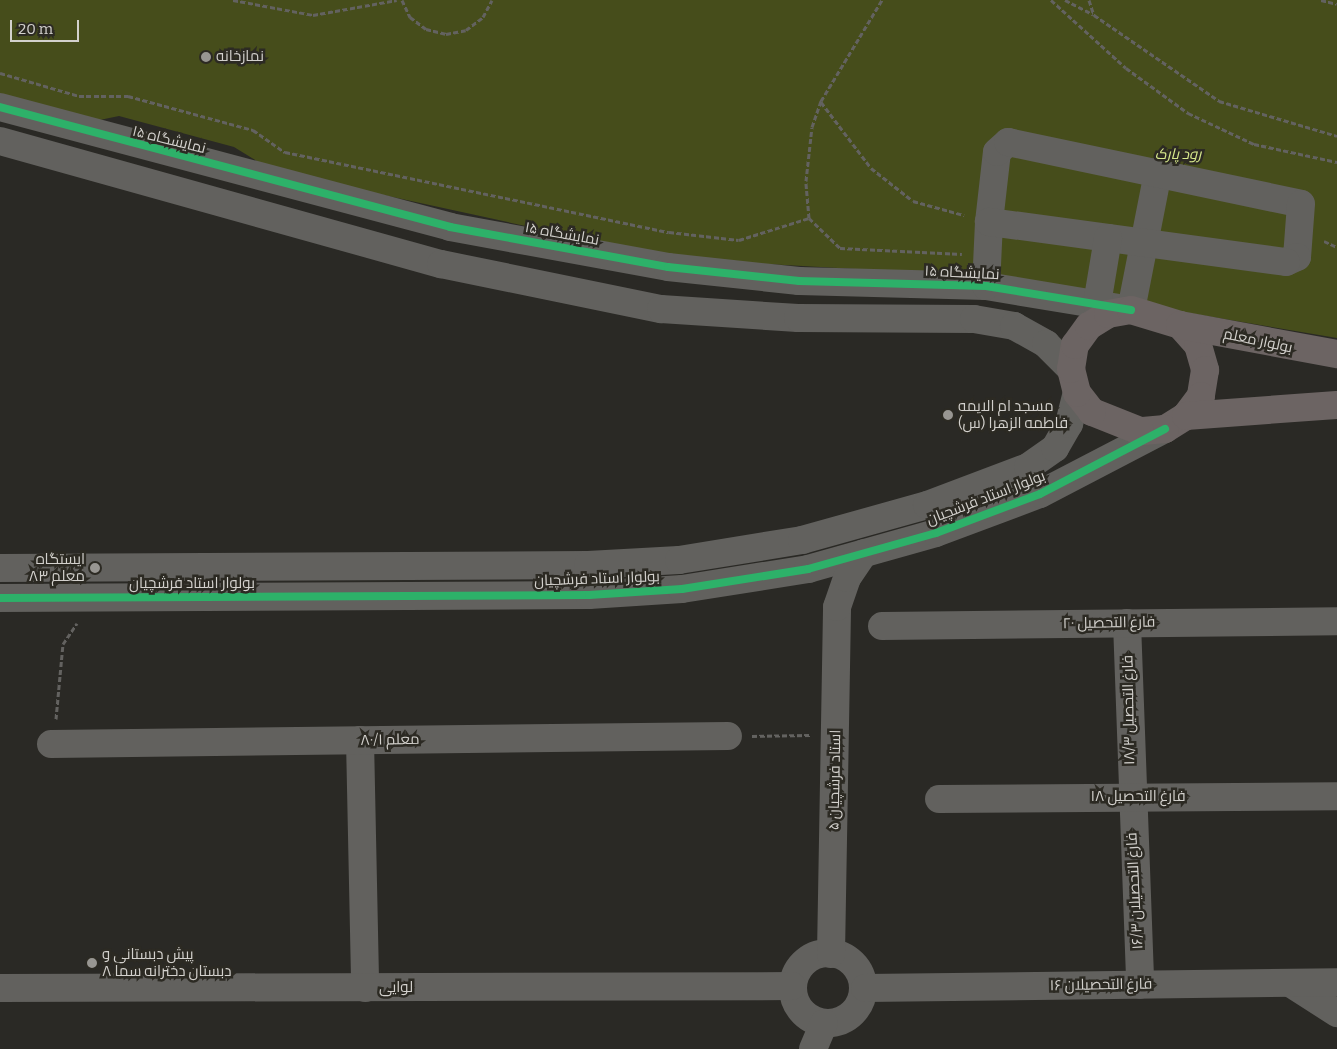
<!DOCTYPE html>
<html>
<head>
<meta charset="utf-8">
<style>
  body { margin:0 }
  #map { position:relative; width:1337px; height:1049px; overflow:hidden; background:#2a2925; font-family:Bitter,Cairo,serif }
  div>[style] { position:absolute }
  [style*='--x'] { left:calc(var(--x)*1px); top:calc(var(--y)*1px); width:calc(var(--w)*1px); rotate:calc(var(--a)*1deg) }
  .green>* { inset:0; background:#464d1b }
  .path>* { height:3px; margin-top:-1.5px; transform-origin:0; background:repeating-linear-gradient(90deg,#636260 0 5px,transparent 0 7.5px) }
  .minor>* { height:28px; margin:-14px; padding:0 14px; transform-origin:14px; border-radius:14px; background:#62615e }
  .minor>.ring { margin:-14px; padding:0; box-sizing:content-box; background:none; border:28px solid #62615e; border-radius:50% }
  .major>* { height:28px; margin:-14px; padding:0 14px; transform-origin:14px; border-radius:14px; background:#6c6463 }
  .cycleway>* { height:8px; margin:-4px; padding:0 4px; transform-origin:4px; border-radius:4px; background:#2db169 }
  .dots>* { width:14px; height:14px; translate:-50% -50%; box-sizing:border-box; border:2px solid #2c2a23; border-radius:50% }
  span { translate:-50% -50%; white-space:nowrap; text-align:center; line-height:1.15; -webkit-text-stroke:5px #2c2a23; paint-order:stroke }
  .poi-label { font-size:15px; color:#d3d1cd }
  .left { translate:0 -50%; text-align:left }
  .right { translate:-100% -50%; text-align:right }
  .street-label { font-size:15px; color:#d3d1cd }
  .park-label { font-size:15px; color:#d8ea8c; font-style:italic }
  .scale { position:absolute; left:10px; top:20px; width:69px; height:22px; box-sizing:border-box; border:2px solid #d3d1cd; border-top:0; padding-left:6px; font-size:15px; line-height:18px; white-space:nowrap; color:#d3d1cd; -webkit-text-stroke:4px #2c2a23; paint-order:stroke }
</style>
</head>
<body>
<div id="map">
  <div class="green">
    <i style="clip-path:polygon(0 0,1337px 0,1337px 338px,963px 275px,677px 259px,273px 171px,234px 147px,119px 116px,90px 122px,0 97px)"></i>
  </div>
  <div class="path">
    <i style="--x:233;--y:0;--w:81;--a:10.6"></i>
    <i style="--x:313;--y:15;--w:85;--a:-10.1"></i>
    <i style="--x:402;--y:0;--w:19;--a:65"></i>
    <i style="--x:410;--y:17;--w:20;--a:37"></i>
    <i style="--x:426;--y:29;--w:21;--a:14"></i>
    <i style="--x:446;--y:34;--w:20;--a:-11"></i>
    <i style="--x:466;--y:30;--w:21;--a:-37"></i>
    <i style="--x:483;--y:17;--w:19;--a:-62"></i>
    <i style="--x:1051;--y:0;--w:101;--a:42.2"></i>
    <i style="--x:1126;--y:68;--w:77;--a:36"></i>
    <i style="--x:1188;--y:113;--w:73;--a:25.2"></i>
    <i style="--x:1254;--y:144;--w:85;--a:12.2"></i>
    <i style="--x:1065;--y:0;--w:31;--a:27"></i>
    <i style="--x:1089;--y:0;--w:16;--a:72"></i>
    <i style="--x:1094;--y:15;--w:152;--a:34.5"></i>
    <i style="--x:1219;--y:101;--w:123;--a:16.5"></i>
    <i style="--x:1321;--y:0;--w:16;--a:14"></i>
    <i style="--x:0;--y:73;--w:82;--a:16.2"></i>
    <i style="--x:79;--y:96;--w:49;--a:0"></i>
    <i style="--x:128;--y:96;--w:130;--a:15.2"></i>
    <i style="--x:253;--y:130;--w:39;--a:35"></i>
    <i style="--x:285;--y:152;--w:392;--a:11.8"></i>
    <i style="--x:669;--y:232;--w:70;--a:6.5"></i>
    <i style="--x:739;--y:240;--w:73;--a:-17.4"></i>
    <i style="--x:809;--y:218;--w:43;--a:44.1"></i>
    <i style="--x:840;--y:248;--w:122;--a:2.8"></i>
    <i style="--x:821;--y:102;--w:83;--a:52.9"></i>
    <i style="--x:871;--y:168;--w:53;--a:38.2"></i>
    <i style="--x:913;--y:201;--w:53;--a:15.4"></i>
    <i style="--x:809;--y:218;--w:37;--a:-95"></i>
    <i style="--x:806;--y:181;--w:54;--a:-83.7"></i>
    <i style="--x:812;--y:127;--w:28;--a:-71"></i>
    <i style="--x:821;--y:101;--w:118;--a:-58.9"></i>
    <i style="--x:1324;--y:241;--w:14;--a:25"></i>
    <i style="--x:56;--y:719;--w:75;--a:-84.7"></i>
    <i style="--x:63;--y:644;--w:25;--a:-56"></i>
    <i style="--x:752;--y:736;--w:59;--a:-1"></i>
  </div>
  <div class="minor">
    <i style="--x:0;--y:107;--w:466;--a:14.9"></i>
    <i style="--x:450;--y:227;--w:222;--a:10.4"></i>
    <i style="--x:668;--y:267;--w:132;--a:6.1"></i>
    <i style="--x:799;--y:281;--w:187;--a:1.5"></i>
    <i style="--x:986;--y:286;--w:147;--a:9.4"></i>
    <i style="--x:1131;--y:310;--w:141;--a:-78.9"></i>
    <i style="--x:0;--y:141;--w:458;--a:15.6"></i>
    <i style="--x:441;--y:264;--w:225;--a:11.6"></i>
    <i style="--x:661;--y:309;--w:137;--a:3.8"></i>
    <i style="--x:798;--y:318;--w:176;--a:0.3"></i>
    <i style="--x:974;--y:319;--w:41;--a:9.9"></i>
    <i style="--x:1014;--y:326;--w:37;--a:29"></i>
    <i style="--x:1046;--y:344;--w:35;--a:45"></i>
    <i style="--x:986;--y:286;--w:64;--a:-87.3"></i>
    <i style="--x:989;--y:222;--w:70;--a:-83.5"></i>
    <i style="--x:997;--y:152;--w:15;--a:-42"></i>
    <i style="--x:1008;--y:142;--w:299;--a:11.9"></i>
    <i style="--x:1301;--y:204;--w:53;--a:94.3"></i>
    <i style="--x:1297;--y:257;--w:12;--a:156"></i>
    <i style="--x:1286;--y:262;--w:300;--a:-172.3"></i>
    <i style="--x:1097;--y:304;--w:67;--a:-80.5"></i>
    <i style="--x:0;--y:568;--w:588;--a:-0.29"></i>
    <i style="--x:588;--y:565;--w:91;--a:-3.1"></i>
    <i style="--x:679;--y:560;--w:125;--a:-9.2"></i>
    <i style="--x:802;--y:540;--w:130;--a:-15.6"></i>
    <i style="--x:927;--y:505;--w:108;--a:-20.6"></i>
    <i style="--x:1028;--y:467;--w:33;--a:-35"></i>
    <i style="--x:1055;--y:448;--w:28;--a:-60"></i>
    <i style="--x:1069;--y:424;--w:32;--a:-76"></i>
    <i style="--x:0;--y:598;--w:589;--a:-0.29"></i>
    <i style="--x:589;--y:595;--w:93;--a:-3.7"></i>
    <i style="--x:682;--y:589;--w:128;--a:-9"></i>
    <i style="--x:808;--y:569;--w:133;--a:-15.7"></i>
    <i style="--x:936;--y:533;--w:111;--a:-20.6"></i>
    <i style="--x:1040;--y:494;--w:141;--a:-27.5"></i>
    <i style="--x:1127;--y:623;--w:362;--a:87.9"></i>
    <i style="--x:882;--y:626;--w:455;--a:-0.6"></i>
    <i style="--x:360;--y:740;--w:248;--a:88.8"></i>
    <i style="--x:51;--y:744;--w:677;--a:-0.68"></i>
    <i style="--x:939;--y:799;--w:398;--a:-0.4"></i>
    <i class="ring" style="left:793px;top:953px;width:42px;height:42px"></i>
    <i style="--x:831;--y:954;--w:347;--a:-89"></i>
    <i style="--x:837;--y:607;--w:31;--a:-71"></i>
    <i style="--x:847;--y:578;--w:30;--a:-56"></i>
    <i style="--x:1290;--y:983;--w:56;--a:32.6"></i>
    <i style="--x:0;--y:988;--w:792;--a:-0.14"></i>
    <i style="--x:865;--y:988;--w:472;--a:-0.7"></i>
    <i style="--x:813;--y:1049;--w:28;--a:-67"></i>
  </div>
  <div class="major">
    <i style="--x:1180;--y:325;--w:27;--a:48"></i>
    <i style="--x:1198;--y:345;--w:26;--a:74"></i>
    <i style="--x:1205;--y:370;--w:26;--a:99"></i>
    <i style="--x:1201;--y:396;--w:25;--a:127"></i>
    <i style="--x:1186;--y:416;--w:25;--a:148"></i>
    <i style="--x:1165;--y:429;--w:25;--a:175"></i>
    <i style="--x:1140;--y:431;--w:52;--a:-158.4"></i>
    <i style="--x:1092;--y:412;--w:24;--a:-128"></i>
    <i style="--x:1077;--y:393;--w:25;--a:-104"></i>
    <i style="--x:1071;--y:369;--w:24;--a:-81"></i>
    <i style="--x:1075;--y:345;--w:24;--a:-54"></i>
    <i style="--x:1089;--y:326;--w:22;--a:-32"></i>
    <i style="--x:1108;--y:314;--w:23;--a:-10"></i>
    <i style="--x:1131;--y:310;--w:51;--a:17"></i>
    <i style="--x:1180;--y:325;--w:160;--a:10.5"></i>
    <i style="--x:1186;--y:416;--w:151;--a:-4.2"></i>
  </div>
  <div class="cycleway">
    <i style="--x:0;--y:107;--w:466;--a:14.9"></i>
    <i style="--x:450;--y:227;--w:222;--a:10.4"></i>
    <i style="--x:668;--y:267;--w:132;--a:6.1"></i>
    <i style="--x:799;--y:281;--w:187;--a:1.5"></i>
    <i style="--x:986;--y:286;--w:147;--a:9.4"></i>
    <i style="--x:0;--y:598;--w:589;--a:-0.29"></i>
    <i style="--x:589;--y:595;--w:93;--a:-3.7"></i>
    <i style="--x:682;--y:589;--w:128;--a:-9"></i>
    <i style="--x:808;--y:569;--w:133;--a:-15.7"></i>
    <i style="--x:936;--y:533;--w:111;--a:-20.6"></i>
    <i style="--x:1040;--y:494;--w:141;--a:-27.5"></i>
  </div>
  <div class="dots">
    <i style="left:206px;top:57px;background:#989692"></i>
    <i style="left:948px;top:415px;background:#989692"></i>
    <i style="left:95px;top:568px;background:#989692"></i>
    <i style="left:92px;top:963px;background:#989692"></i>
  </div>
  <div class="poi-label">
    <span class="left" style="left:216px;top:57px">نمازخانه</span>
    <span class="left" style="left:958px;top:415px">مسجد ام الایمه<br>فاطمه الزهرا (س)</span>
    <span class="right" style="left:85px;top:568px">ایستگاه<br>معلم ۸۳</span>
    <span class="left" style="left:102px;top:963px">پیش دبستانی و<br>دبستان دخترانه سما ۸</span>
  </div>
  <div class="street-label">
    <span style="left:169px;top:140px;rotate:14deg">نمایشگاه ۱۵</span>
    <span style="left:562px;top:234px;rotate:10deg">نمایشگاه ۱۵</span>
    <span style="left:962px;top:273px;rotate:3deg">نمایشگاه ۱۵</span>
    <span style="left:1258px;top:341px;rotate:12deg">بولوار معلم</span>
    <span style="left:986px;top:498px;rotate:-21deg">بولوار استاد فرشچیان</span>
    <span style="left:597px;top:579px;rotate:-2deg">بولوار استاد فرشچیان</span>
    <span style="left:192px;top:584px">بولوار استاد فرشچیان</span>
    <span style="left:1109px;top:623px;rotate:-1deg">فارغ التحصیل ۲۰</span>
    <span style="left:1129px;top:710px;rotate:-91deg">فارغ التحصیل ۱۸/۳</span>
    <span style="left:390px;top:740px;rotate:-1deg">معلم ۸۰/۱</span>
    <span style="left:835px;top:780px;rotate:-89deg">استاد فرشچیان ۵</span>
    <span style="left:1138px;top:797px">فارغ التحصیل ۱۸</span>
    <span style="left:1135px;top:891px;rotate:-93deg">فارغ التحصیلان ۱۶/۳</span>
    <span style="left:1101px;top:985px;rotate:-1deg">فارغ التحصیلان ۱۶</span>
    <span style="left:396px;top:988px">لوایی</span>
  </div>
  <div class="park-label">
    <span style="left:1178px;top:155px">رود پارک</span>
  </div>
  <div class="scale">20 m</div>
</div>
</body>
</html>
